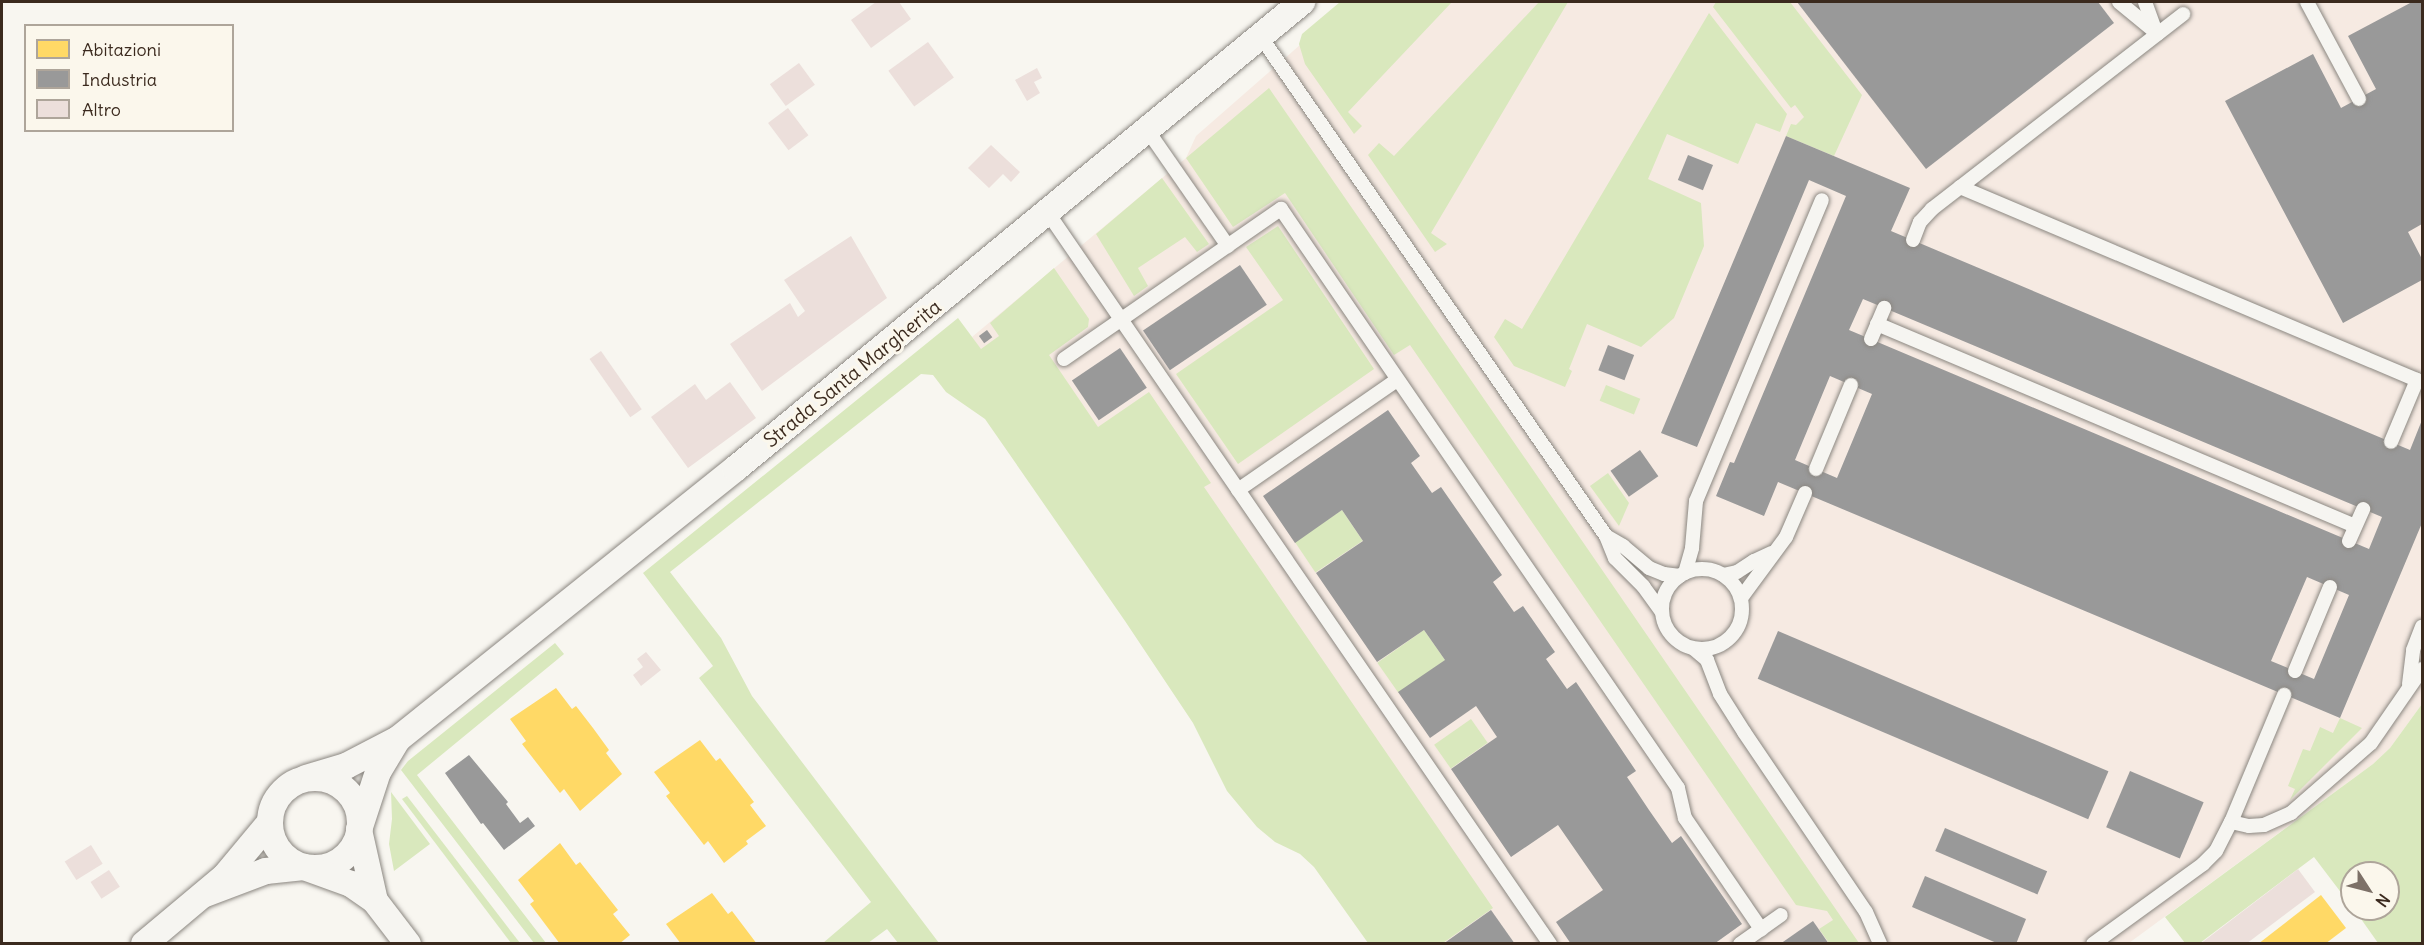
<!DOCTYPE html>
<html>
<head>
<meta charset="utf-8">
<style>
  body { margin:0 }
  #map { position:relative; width:2424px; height:945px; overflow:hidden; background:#f8f6f0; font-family:Delius,sans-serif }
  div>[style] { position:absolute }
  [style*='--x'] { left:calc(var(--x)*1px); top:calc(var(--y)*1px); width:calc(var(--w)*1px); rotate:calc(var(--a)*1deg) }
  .built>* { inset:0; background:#f6eae2 }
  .green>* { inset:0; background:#d9e8bd; transform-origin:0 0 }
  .homes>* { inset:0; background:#ffd966 }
  .industry>* { inset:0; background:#999; transform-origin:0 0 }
  .building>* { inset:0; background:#ecdfdb; transform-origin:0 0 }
  .roads { filter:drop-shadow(0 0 2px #8b8781) drop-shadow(0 0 2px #8b8781) }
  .service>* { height:14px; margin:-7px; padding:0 7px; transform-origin:7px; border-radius:7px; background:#f6f5f1 }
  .service>.ring { margin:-7px; padding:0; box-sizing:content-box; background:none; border:14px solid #f6f5f1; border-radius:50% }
  .minor>* { height:26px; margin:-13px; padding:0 13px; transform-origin:13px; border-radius:13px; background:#f6f5f1 }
  .minor>.ring { margin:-13px; padding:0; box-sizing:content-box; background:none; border:26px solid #f6f5f1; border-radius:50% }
  span { translate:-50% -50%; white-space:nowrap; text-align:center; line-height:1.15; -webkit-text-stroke:6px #fbf7ec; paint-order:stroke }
  .street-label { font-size:20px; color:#3b2a1e }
  .frame { position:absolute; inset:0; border:3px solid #3b2a1e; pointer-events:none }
  .legend { position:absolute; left:24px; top:24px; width:210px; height:108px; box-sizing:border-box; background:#fbf7ec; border:2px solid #aea59a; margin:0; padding:8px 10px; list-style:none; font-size:18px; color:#3b2a1e }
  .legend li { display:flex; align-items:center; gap:12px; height:30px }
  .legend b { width:30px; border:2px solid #aea59a }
  .north { position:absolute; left:2340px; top:861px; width:60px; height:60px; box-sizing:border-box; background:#fbf7ec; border:2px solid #aea59a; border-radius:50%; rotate:126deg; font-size:16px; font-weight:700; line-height:24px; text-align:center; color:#3b2a1e }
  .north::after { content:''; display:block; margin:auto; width:21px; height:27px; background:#7d7168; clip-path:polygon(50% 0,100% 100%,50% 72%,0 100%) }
</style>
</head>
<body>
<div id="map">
  <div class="built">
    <i style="clip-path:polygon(1349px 2px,2422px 2px,2422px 704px,2390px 748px,2373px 764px,2129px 943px,1392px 943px,972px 337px,1186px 158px,1196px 136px)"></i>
  </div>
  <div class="green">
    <i style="clip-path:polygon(1340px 2px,1452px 2px,1348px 112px,1362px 126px,1354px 134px,1305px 64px,1299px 44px,1302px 34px)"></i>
    <i style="clip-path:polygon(1539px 2px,1568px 2px,1431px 233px,1447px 244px,1435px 252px,1368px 155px,1379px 143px,1394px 156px)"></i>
    <i style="clip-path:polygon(1716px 2px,1790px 2px,1862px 95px,1834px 156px,1786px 136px,1791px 124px,1796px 125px,1804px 117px,1795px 105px,1791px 108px,1713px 7px)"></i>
    <i style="clip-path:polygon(1709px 13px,1787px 114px,1780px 132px,1756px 123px,1738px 164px,1667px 134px,1648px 179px,1701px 203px,1704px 246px,1674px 318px,1641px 347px,1587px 324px,1569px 369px,1572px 371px,1565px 387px,1514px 366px,1494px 337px,1505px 319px,1522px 329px)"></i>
    <i style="clip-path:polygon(1269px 88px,1587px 548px,1859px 943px,1829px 943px,1819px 929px,1833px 920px,1827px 911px,1796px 905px,1410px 345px,1394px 355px,1285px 193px,1233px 227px,1186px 158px)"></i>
    <i style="clip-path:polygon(1162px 178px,1209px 244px,1197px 252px,1185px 237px,1138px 268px,1148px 286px,1134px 296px,1096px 234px)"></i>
    <i style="clip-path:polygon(1278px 226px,1374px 369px,1238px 464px,1176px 374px,1283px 300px,1246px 247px)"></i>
    <i style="clip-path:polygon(1054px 268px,1089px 319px,1088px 327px,1049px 355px,1098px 427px,1149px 392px,1211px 483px,1204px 487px,1493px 908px,1443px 943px,1368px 943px,1314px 867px,1300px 854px,1275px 842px,1257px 827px,1227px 791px,1193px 723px,1125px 621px,985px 419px,946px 392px,933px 375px,921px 374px,670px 572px,721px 638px,752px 696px,939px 943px,898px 943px,887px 929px,868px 943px,823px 943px,871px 902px,699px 678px,713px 666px,643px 573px,958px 318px,981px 349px,999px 336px,990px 323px)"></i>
    <i style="left:1606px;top:385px;width:37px;height:17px;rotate:22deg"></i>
    <i style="clip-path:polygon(1608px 473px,1629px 503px,1619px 526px,1590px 486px)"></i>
    <i style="left:1342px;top:510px;width:37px;height:57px;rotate:56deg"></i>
    <i style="left:1424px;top:630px;width:37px;height:57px;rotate:55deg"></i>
    <i style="clip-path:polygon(555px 643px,564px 654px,417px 775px,546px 943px,534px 943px,401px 770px,408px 761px)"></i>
    <i style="clip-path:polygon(2422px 704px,2422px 943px,2378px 943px,2354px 909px,2388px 909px,2388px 873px,2352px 873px,2352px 907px,2314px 857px,2200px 943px,2185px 943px,2165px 917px,2373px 764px,2390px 748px)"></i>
    <i style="clip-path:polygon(2340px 718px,2362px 728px,2290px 800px,2295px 789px,2288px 786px,2303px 749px,2310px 751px,2320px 727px,2333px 733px)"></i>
    <i style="left:1471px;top:719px;width:29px;height:45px;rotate:55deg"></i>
    <i style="clip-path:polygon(391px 792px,430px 844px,394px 871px,389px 844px,392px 819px)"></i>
    <i style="clip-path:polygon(407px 796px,520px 943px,511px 943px,402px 799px)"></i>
  </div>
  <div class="homes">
    <i style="clip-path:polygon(556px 688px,572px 709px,576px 706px,593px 728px,609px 750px,606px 753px,622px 774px,580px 811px,564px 789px,560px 793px,522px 744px,526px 741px,510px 719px)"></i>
    <i style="clip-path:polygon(700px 740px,716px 761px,720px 758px,754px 802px,750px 805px,766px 826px,746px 841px,748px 844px,724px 863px,708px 841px,704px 845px,666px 796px,670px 793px,654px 772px)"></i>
    <i style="clip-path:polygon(560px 843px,576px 865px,580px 862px,618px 910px,613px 914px,630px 935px,619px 944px,560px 944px,530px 904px,534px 901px,518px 880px)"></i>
    <i style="clip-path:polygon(712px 893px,728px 914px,732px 911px,757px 944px,681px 944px,666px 924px)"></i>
    <i style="clip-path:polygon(2321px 895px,2346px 928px,2325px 944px,2258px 944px)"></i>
  </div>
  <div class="industry">
    <i style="clip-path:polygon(1797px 2px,2098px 2px,2114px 23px,1926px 169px)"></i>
    <i style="clip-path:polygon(2412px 2px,2422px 2px,2422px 224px,2408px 232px,2422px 259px,2422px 280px,2343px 323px,2225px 101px,2313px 54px,2341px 108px,2376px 89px,2348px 36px)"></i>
    <i style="clip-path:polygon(evenodd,1786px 136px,1910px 188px,1891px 231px,2410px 450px,2422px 420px,2422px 523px,2340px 718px,1778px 482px,1764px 516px,1716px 496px,1730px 462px,1734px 463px,1846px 196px,1809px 180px,1697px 447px,1661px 433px,1786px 136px,1863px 299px,2382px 517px,2369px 549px,1849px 330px,1863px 299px,1786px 136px,1830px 376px,1872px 394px,1837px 478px,1795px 460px,1830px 376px,1786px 136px,2307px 577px,2349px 595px,2314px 679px,2271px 661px,2307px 577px)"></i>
    <i style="left:1688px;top:155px;width:27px;height:27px;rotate:22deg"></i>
    <i style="left:1240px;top:265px;width:48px;height:117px;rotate:56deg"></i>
    <i style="left:987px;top:330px;width:9px;height:10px;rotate:54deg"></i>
    <i style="left:1608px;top:345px;width:28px;height:27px;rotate:21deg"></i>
    <i style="left:1120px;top:348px;width:48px;height:58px;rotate:56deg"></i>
    <i style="clip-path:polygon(1388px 410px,1420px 456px,1411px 463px,1432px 493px,1441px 487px,1502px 575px,1493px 582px,1514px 612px,1523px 606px,1555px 652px,1546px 659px,1567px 689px,1576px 682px,1636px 771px,1627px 777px,1649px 810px,1672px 843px,1681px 836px,1742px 924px,1714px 944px,1571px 944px,1556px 922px,1603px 890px,1558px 825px,1511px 857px,1451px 769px,1497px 737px,1476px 706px,1430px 738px,1398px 692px,1445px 660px,1424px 630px,1377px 662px,1316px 573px,1363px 541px,1342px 510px,1295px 543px,1263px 496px)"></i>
    <i style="left:1640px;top:450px;width:32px;height:36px;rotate:55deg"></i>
    <i style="left:1778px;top:631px;width:359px;height:52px;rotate:23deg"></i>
    <i style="clip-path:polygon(469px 755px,508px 802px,506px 804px,520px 823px,528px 817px,535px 826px,504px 850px,483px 823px,481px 824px,445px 773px)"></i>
    <i style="left:2130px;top:771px;width:80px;height:61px;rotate:23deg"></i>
    <i style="left:1945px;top:828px;width:111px;height:25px;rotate:23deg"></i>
    <i style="clip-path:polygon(1925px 876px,2026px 919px,2016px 944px,1999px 944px,1912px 907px)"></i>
    <i style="clip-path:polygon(1491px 910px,1515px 944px,1443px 944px)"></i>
    <i style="clip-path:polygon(1813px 921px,1829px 944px,1780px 944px)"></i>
  </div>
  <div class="building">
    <i style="clip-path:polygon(876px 2px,899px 2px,911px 19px,871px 48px,851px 20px)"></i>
    <i style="left:928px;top:42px;width:44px;height:49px;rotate:54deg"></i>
    <i style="left:799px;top:63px;width:27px;height:36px;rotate:54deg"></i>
    <i style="clip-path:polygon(1037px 68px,1042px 78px,1034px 82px,1040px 93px,1027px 101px,1015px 80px)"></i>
    <i style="left:788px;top:108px;width:34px;height:25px;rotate:53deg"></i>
    <i style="clip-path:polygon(991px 145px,1020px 172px,1011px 182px,1003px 174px,989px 188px,968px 168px)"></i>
    <i style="clip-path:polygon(851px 236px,887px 298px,762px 391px,730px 344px,790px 303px,798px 317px,805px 311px,784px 280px)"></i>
    <i style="left:601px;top:351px;width:71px;height:14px;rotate:55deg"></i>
    <i style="clip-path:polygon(730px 382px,756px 418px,688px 468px,651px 417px,695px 384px,706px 400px)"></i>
    <i style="clip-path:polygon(646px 652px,661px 670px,641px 686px,633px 675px,643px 667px,637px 659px)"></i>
    <i style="left:91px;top:845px;width:22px;height:31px;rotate:58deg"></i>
    <i style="clip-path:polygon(2298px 869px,2315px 892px,2246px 944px,2200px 944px)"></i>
    <i style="left:109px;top:870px;width:20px;height:22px;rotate:57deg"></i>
  </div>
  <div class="roads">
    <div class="service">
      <i style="--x:2119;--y:2;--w:50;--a:39.4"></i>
      <i style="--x:2145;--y:2;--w:27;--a:70"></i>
      <i style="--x:2307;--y:2;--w:110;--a:61.8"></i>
      <i style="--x:1261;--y:37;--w:607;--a:55.34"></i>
      <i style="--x:1606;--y:536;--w:24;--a:68"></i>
      <i style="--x:1615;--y:558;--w:40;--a:45"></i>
      <i style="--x:1643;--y:586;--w:32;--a:54"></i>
      <i style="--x:1148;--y:131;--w:140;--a:55.2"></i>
      <i style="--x:1960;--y:187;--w:496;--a:22.9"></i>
      <i style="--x:2417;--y:380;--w:67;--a:112.8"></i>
      <i style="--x:1048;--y:213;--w:887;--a:55.52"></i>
      <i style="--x:1913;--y:240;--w:19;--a:-69"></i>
      <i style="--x:1920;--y:222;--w:18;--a:-47"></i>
      <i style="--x:1932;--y:209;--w:318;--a:-37.8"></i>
      <i style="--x:1877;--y:324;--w:519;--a:22.91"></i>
      <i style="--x:1871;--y:339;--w:34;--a:-67"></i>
      <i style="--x:1064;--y:359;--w:264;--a:-34.7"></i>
      <i style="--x:1281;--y:209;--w:702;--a:55.56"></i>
      <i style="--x:1678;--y:788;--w:31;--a:77"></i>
      <i style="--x:1685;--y:818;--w:135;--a:55.6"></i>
      <i style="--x:1816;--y:469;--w:91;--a:-67.4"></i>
      <i style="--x:1238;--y:490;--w:193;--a:-34.7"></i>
      <i style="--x:1606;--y:536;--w:20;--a:30"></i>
      <i style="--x:1623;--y:546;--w:34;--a:40"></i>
      <i style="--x:1649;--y:568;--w:16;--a:22"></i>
      <i style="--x:1664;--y:574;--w:16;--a:7"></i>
      <i style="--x:2349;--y:541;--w:35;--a:-66"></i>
      <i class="ring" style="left:1662px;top:569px;width:66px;height:66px"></i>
      <i style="--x:1685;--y:573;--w:26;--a:-74"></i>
      <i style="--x:1692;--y:548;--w:47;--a:-85.1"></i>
      <i style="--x:1696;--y:501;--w:326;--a:-67.3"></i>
      <i style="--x:1723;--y:575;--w:14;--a:-12"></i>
      <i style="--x:1737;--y:572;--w:20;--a:-33"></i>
      <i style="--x:1754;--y:561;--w:19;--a:-25"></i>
      <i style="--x:1741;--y:598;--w:76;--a:-53.6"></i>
      <i style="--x:1786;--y:537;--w:48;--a:-66.6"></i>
      <i style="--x:1694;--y:649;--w:17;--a:40"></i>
      <i style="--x:1707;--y:660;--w:36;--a:69"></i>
      <i style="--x:1720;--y:694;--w:45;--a:57.7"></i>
      <i style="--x:1744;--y:732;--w:217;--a:55.9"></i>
      <i style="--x:1866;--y:912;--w:35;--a:66"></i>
      <i style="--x:2295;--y:671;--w:91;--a:-67.4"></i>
      <i style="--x:2409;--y:684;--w:34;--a:-83"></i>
      <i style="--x:2413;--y:650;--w:25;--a:-69"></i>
      <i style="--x:2231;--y:822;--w:18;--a:13"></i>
      <i style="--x:2249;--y:826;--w:15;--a:-4"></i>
      <i style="--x:2264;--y:825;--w:30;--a:-24"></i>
      <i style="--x:2291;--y:813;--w:106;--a:-41.2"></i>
      <i style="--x:2371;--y:743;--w:90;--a:-55.4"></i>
      <i style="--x:1740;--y:944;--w:50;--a:-35.3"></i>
      <i style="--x:2093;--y:944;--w:136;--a:-36"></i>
      <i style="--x:2203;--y:864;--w:18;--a:-45"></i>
      <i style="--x:2216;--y:851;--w:33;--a:-63"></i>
      <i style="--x:2231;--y:822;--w:138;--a:-67.3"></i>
    </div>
    <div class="minor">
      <i style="--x:306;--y:778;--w:42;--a:-16.7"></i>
      <i style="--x:346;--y:766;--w:59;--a:-27.4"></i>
      <i style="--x:398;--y:739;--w:432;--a:-38.7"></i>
      <i style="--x:735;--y:469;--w:735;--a:-39.48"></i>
      <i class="ring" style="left:270px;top:778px;width:64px;height:64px"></i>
      <i style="--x:205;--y:894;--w:65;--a:-20.7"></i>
      <i style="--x:266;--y:871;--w:38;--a:-6"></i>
      <i style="--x:304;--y:867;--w:50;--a:19.9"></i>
      <i style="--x:351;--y:884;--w:29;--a:35"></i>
      <i style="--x:375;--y:901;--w:54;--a:52.5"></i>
      <i style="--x:375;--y:901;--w:73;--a:-102.7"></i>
      <i style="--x:359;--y:830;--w:61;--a:-71.9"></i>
      <i style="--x:378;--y:772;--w:37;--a:-59"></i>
      <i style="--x:144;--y:944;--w:106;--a:-40"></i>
      <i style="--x:225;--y:876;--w:70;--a:-50.2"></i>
    </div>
  </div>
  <div class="street-label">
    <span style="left:852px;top:373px;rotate:-39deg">Strada Santa Margherita</span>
  </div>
  <div class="frame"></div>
  <ul class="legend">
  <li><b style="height:16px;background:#ffd966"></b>Abitazioni</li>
  <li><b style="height:16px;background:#999"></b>Industria</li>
  <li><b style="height:16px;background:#ecdfdb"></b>Altro</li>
  </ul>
  <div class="north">N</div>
</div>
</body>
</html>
